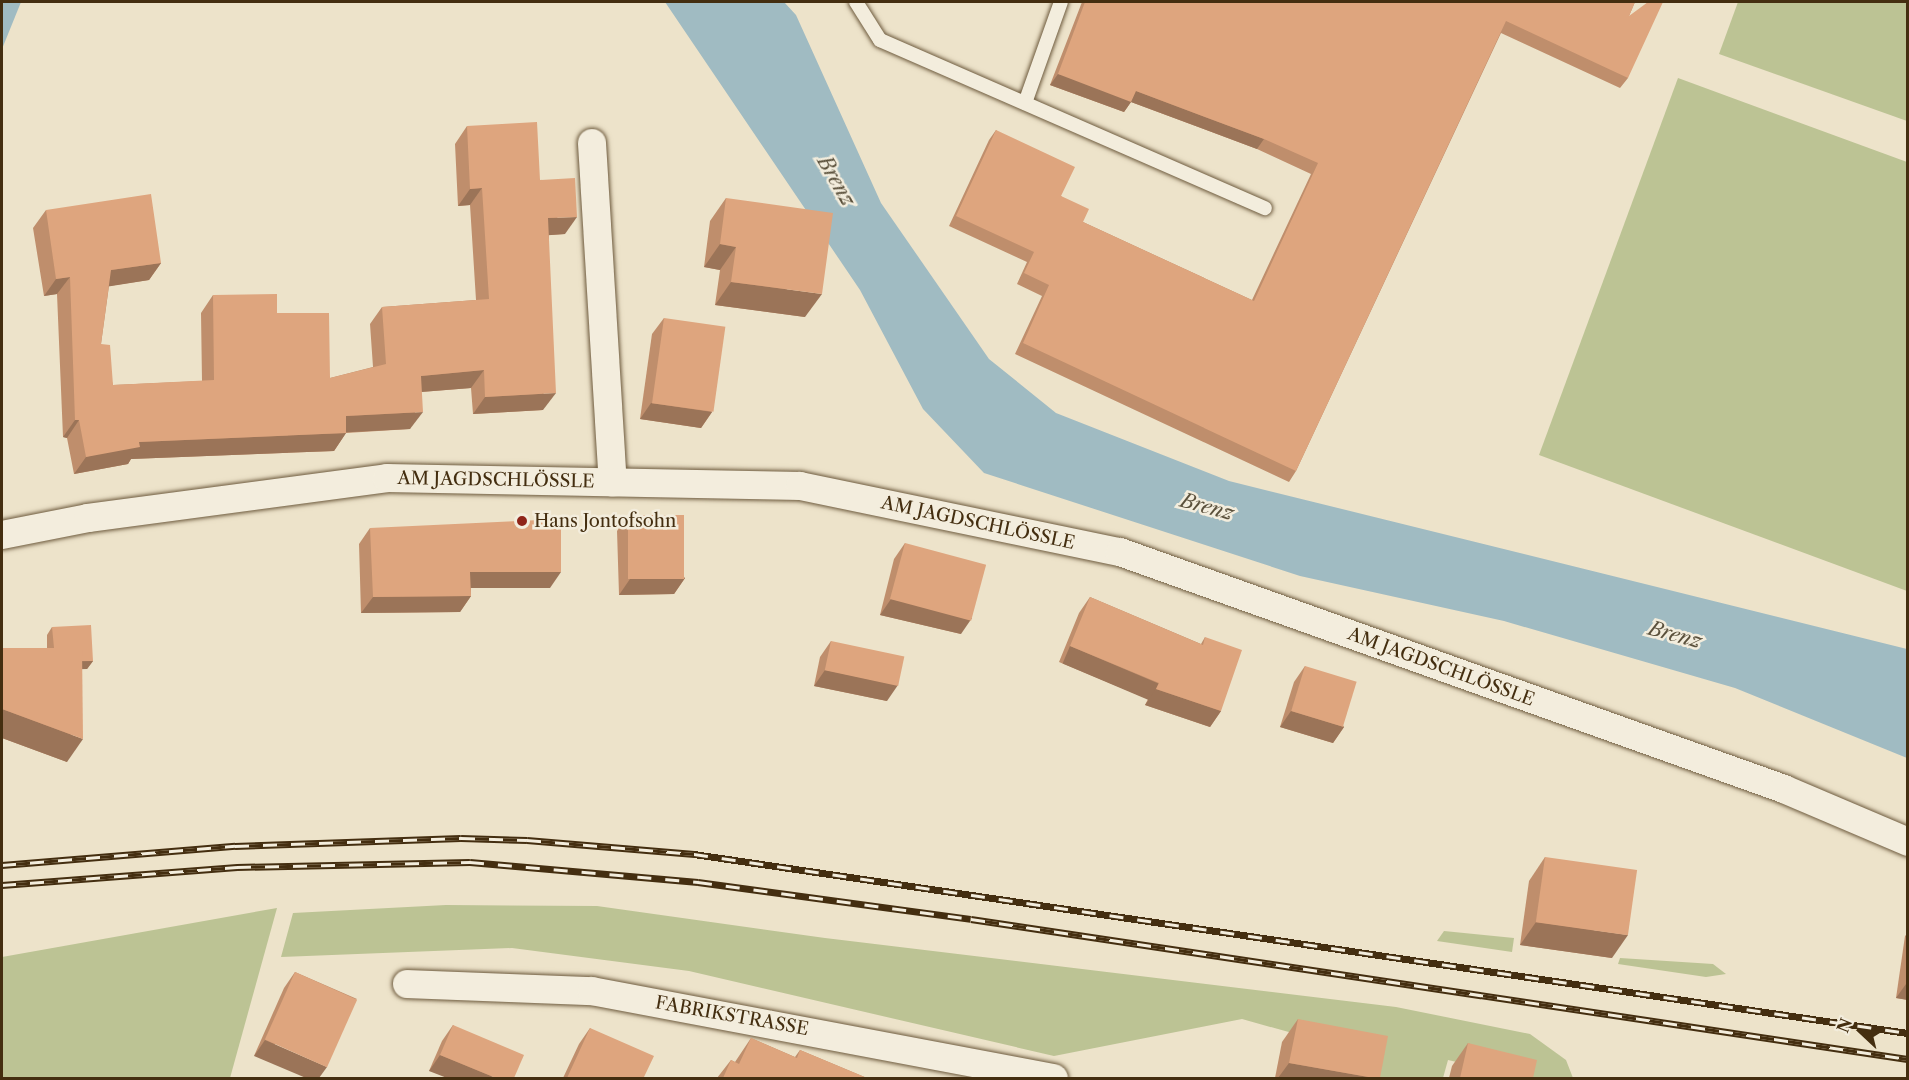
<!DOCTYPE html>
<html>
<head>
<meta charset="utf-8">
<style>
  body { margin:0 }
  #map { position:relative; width:1909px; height:1080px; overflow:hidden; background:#ede3ca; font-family:"Libre Caslon Text",serif }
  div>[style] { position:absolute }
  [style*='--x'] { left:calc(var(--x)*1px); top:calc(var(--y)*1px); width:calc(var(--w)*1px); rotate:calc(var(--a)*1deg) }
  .green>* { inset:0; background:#bcc394 }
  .water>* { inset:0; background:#a0bbc2 }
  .roads { filter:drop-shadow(0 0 2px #6e5b3e) drop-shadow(0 0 2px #6e5b3e) }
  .service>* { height:14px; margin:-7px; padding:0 7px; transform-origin:7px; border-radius:7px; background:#f3eddd }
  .minor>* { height:28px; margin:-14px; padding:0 14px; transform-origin:14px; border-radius:14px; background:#f3eddd }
  .rail>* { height:7px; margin-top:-3.5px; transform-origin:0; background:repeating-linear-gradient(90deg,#f3eddd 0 14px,#442e10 0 28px); box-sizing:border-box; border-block:2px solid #442e10 }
  .wall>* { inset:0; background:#bf8e6c }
  .shaded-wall>* { inset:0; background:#9b7458; transform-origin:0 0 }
  .building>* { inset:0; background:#dea57e; transform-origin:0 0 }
  .dots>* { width:16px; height:16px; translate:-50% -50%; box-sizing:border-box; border:3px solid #f3eddd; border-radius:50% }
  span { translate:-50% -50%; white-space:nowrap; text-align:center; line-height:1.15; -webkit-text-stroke:5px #f3eddd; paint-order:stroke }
  .street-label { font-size:18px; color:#442e10 }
  .poi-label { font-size:18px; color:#442e10 }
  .left { translate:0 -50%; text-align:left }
  .water-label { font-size:20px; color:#5b513c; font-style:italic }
  .frame { position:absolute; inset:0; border:3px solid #442e10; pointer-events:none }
  .north { position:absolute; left:1831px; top:1002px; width:60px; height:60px; -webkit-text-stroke:4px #f3eddd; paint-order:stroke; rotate:292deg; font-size:16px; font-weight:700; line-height:24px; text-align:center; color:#442e10 }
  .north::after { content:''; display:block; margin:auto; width:21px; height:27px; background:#442e10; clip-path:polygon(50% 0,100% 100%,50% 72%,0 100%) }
</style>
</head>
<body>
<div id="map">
  <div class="green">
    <i style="clip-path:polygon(1738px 2px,1906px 2px,1907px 121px,1719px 54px)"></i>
    <i style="clip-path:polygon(1678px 78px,1907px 162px,1907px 591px,1539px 455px)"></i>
    <i style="clip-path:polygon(446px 905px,597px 906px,825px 938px,1396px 1007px,1530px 1034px,1566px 1060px,1573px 1078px,1526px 1078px,1448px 1060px,1443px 1078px,1376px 1078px,1378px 1057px,1242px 1019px,1054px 1056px,689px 971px,512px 948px,281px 957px,293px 913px)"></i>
    <i style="clip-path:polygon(277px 908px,230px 1078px,2px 1078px,2px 957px)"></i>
    <i style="clip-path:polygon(1444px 931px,1514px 938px,1512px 952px,1437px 941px)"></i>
    <i style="clip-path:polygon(1620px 958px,1713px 964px,1726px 974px,1706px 977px,1618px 964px)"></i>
  </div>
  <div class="water">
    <i style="clip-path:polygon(2px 2px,21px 2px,2px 49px)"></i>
    <i style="clip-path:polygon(665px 2px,784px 2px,796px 15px,881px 203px,989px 359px,1056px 413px,1229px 481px,1907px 649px,1907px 758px,1735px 688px,1504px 621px,1300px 576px,984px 473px,923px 409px,860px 290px)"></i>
  </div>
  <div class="roads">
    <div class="service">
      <i style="--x:856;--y:2;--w:45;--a:57.7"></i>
      <i style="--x:880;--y:40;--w:420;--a:23.6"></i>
      <i style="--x:1025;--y:103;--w:107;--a:-70.4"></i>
    </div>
    <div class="minor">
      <i style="--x:592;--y:143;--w:340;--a:86.5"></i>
      <i style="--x:2;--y:535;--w:88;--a:-11.2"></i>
      <i style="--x:88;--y:518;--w:302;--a:-7.6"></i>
      <i style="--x:387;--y:478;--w:413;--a:1.1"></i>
      <i style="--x:800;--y:486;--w:327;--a:11.7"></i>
      <i style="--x:1120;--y:552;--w:705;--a:19.64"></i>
      <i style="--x:1784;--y:789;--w:135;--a:23.1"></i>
      <i style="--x:407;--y:984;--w:185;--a:2.2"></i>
      <i style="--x:592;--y:991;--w:470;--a:10.7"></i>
    </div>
  </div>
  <div class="rail">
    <i style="--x:2;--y:865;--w:234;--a:-4.7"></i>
    <i style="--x:235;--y:846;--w:226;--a:-2"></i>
    <i style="--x:461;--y:838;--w:66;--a:1.7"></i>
    <i style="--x:527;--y:840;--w:168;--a:4.8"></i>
    <i style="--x:694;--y:854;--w:1227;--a:8.39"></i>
    <i style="--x:2;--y:885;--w:236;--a:-4.4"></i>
    <i style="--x:237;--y:867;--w:233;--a:-1.2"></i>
    <i style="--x:470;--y:862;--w:229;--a:5"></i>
    <i style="--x:698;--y:882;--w:275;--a:7.7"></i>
    <i style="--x:971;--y:919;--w:947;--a:8.5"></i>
  </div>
  <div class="wall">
    <i style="clip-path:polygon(1082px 2px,1635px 2px,1629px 16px,1628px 78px,1620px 88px,1501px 33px,1296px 471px,1289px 482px,1015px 354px,1042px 296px,1017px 284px,1027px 262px,949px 226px,989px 140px,996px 130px,1061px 196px,1083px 222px,1252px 300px,1311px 174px,1257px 149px,1131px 102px,1124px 112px,1050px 85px)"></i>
    <i style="clip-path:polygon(467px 126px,540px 180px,565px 234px,549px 235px,543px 410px,473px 414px,471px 388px,421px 392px,410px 429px,346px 433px,334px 451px,131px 459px,128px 464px,74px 474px,67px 438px,63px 437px,57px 294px,44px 296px,33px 228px,46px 210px,161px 263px,149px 280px,109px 286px,101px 344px,113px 385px,202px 381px,201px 313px,213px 295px,277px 313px,330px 378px,373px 367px,370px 324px,382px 307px,476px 300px,470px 205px,458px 206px,455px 144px)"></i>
    <i style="clip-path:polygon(726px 198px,805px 317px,715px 305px,720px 270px,704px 267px,710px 221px)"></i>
    <i style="clip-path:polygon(664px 318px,712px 412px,701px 428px,640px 419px,652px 334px)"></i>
    <i style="clip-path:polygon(628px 515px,685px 578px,674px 594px,619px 595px,617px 531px)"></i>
    <i style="clip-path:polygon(370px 528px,550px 588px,471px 588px,471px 596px,460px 612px,361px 613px,359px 544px)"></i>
    <i style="clip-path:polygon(905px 543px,961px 634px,880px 615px,894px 559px)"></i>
    <i style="clip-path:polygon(1090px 597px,1201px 644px,1205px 637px,1221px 711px,1210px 727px,1145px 705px,1148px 699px,1059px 662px,1079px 613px)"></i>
    <i style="clip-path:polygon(52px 627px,93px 661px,87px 669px,82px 669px,67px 762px,2px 738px,2px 648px,47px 648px,47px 635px)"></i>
    <i style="clip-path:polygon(831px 641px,887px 701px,814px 686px,820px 657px)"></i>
    <i style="clip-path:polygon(1305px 666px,1344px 727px,1333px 743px,1280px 727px,1294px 682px)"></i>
    <i style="clip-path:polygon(1545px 857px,1612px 958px,1520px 945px,1529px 881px)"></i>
    <i style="clip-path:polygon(1908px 933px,1908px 1000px,1896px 998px,1905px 936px)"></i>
    <i style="clip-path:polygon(295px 972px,357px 999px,254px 1056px,284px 988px)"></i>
    <i style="clip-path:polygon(1298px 1019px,1380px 1078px,1275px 1078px,1282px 1042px)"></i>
    <i style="clip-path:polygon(453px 1025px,514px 1078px,429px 1071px,442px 1041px)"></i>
    <i style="clip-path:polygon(590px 1028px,644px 1077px,648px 1078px,563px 1078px,579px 1044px)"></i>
    <i style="clip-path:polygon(751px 1038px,795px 1057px,800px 1050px,867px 1078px,717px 1078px,731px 1060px,735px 1062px)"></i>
    <i style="clip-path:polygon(1468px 1043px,1533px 1078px,1449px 1078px,1452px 1066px)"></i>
  </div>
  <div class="shaded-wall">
    <i style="clip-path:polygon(1058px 74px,1136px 91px,1264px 139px,1257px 149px,1131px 102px,1124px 112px,1050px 85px)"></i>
    <i style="clip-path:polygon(482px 188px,470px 205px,458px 206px,470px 189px)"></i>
    <i style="clip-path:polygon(577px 217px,565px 234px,536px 236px,548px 218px)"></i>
    <i style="clip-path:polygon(720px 244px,736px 247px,720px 270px,704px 267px)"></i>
    <i style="clip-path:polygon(161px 263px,149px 280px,99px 288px,111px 270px)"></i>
    <i style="clip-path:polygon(70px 277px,57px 294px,44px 296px,56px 279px)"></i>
    <i style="clip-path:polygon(731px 282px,822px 294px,805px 317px,715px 305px)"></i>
    <i style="clip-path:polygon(484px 370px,471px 388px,408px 393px,421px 376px)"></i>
    <i style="clip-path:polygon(556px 393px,543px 410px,473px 414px,485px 397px)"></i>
    <i style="clip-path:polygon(651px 403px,712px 412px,701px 428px,640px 419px)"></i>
    <i style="clip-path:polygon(423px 412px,410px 429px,333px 433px,346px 416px)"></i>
    <i style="clip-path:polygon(75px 420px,79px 420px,67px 438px,63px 437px)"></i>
    <i style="clip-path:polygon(346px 433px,334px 451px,131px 459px,128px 464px,74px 474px,86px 457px,139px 442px)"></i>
    <i style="clip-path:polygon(470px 572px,561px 572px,550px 588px,459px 588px)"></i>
    <i style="clip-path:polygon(685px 578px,674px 594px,619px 595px,630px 579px)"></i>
    <i style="clip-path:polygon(471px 596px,460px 612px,361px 613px,373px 597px)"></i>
    <i style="clip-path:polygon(891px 599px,972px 618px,961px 634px,880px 615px)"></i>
    <i style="left:1070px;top:646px;width:96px;height:19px;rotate:23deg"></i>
    <i style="clip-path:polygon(93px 661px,87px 669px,49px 670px,54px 662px)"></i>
    <i style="clip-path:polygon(825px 670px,898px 685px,887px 701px,814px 686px)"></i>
    <i style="clip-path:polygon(1156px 689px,1221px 711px,1210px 727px,1145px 705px)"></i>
    <i style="clip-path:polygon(2px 709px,83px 739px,67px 762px,2px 738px)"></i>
    <i style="clip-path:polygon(1291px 711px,1344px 727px,1333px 743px,1280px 727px)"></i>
    <i style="clip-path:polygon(1536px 922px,1628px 935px,1612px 958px,1520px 945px)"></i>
    <i style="clip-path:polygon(1906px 984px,1908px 984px,1908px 1000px,1896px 998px)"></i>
    <i style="clip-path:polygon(265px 1040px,327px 1067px,319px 1078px,306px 1078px,254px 1056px)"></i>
    <i style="clip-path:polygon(440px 1055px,496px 1078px,447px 1078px,429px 1071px)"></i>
    <i style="clip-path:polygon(1289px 1063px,1374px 1078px,1278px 1078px)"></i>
  </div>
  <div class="building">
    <i style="clip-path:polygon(1085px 2px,1635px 2px,1629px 16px,1648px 2px,1663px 2px,1628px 78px,1506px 21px,1296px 471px,1023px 343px,1049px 285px,1024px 273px,1034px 252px,956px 216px,996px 130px,1075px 167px,1061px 196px,1089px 209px,1083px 222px,1254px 301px,1318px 163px,1264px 139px,1136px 91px,1131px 102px,1058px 74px)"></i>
    <i style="clip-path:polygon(537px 122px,540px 180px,575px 178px,577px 217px,548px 218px,556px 393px,485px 397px,484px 370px,421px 376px,423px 412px,346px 416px,346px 433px,139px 442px,140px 447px,86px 457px,79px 420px,75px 420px,70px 277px,56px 279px,46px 210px,151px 194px,161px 263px,111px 270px,101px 344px,110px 345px,113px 385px,214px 380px,213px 295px,277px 294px,277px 313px,329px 313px,330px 378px,386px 364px,382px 307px,489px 299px,482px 188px,470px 189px,467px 126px)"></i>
    <i style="clip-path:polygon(726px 198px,833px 213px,822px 294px,731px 282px,736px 247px,720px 244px)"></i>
    <i style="left:664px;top:318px;width:62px;height:86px;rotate:8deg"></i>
    <i style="left:628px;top:515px;width:56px;height:64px"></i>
    <i style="clip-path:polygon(561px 519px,561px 572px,470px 572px,471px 596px,373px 597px,370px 528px)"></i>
    <i style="left:905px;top:543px;width:84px;height:58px;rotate:15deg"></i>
    <i style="clip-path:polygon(1090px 597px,1203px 645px,1205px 637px,1242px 650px,1221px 711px,1156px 689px,1159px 683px,1070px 646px)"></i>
    <i style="clip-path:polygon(91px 625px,93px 661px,82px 661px,82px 648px,54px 648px,52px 627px)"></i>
    <i style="left:831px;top:641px;width:75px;height:30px;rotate:12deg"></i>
    <i style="clip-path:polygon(2px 648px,82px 648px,83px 739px,2px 709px)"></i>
    <i style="left:1305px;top:666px;width:54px;height:47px;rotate:17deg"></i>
    <i style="left:1545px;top:857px;width:93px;height:66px;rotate:8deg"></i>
    <i style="left:295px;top:972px;width:68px;height:74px;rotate:24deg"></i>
    <i style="clip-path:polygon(1298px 1019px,1388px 1036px,1380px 1078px,1374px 1078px,1289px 1063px)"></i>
    <i style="clip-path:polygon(453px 1025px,524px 1055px,514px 1078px,496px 1078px,440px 1055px)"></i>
    <i style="clip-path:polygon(590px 1028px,654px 1056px,644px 1077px,648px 1078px,567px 1078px)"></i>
    <i style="clip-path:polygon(751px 1038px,797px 1058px,800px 1050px,867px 1078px,723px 1078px,731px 1060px,739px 1064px)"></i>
    <i style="clip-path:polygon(1468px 1043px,1537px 1060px,1533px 1078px,1460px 1078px)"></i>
  </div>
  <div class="dots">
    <i style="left:522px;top:521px;background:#8f2418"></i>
  </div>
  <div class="street-label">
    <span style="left:496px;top:480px;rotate:1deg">AM JAGDSCHLÖSSLE</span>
    <span style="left:978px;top:523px;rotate:12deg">AM JAGDSCHLÖSSLE</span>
    <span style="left:1441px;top:667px;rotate:20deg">AM JAGDSCHLÖSSLE</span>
    <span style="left:732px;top:1016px;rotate:10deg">FABRIKSTRASSE</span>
  </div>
  <div class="poi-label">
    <span class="left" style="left:534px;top:521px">Hans Jontofsohn</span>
  </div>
  <div class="water-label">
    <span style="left:836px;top:181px;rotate:60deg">Brenz</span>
    <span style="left:1207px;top:507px;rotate:15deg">Brenz</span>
    <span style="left:1675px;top:635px;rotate:15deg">Brenz</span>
  </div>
  <div class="frame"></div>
  <div class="north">N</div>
</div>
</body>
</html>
